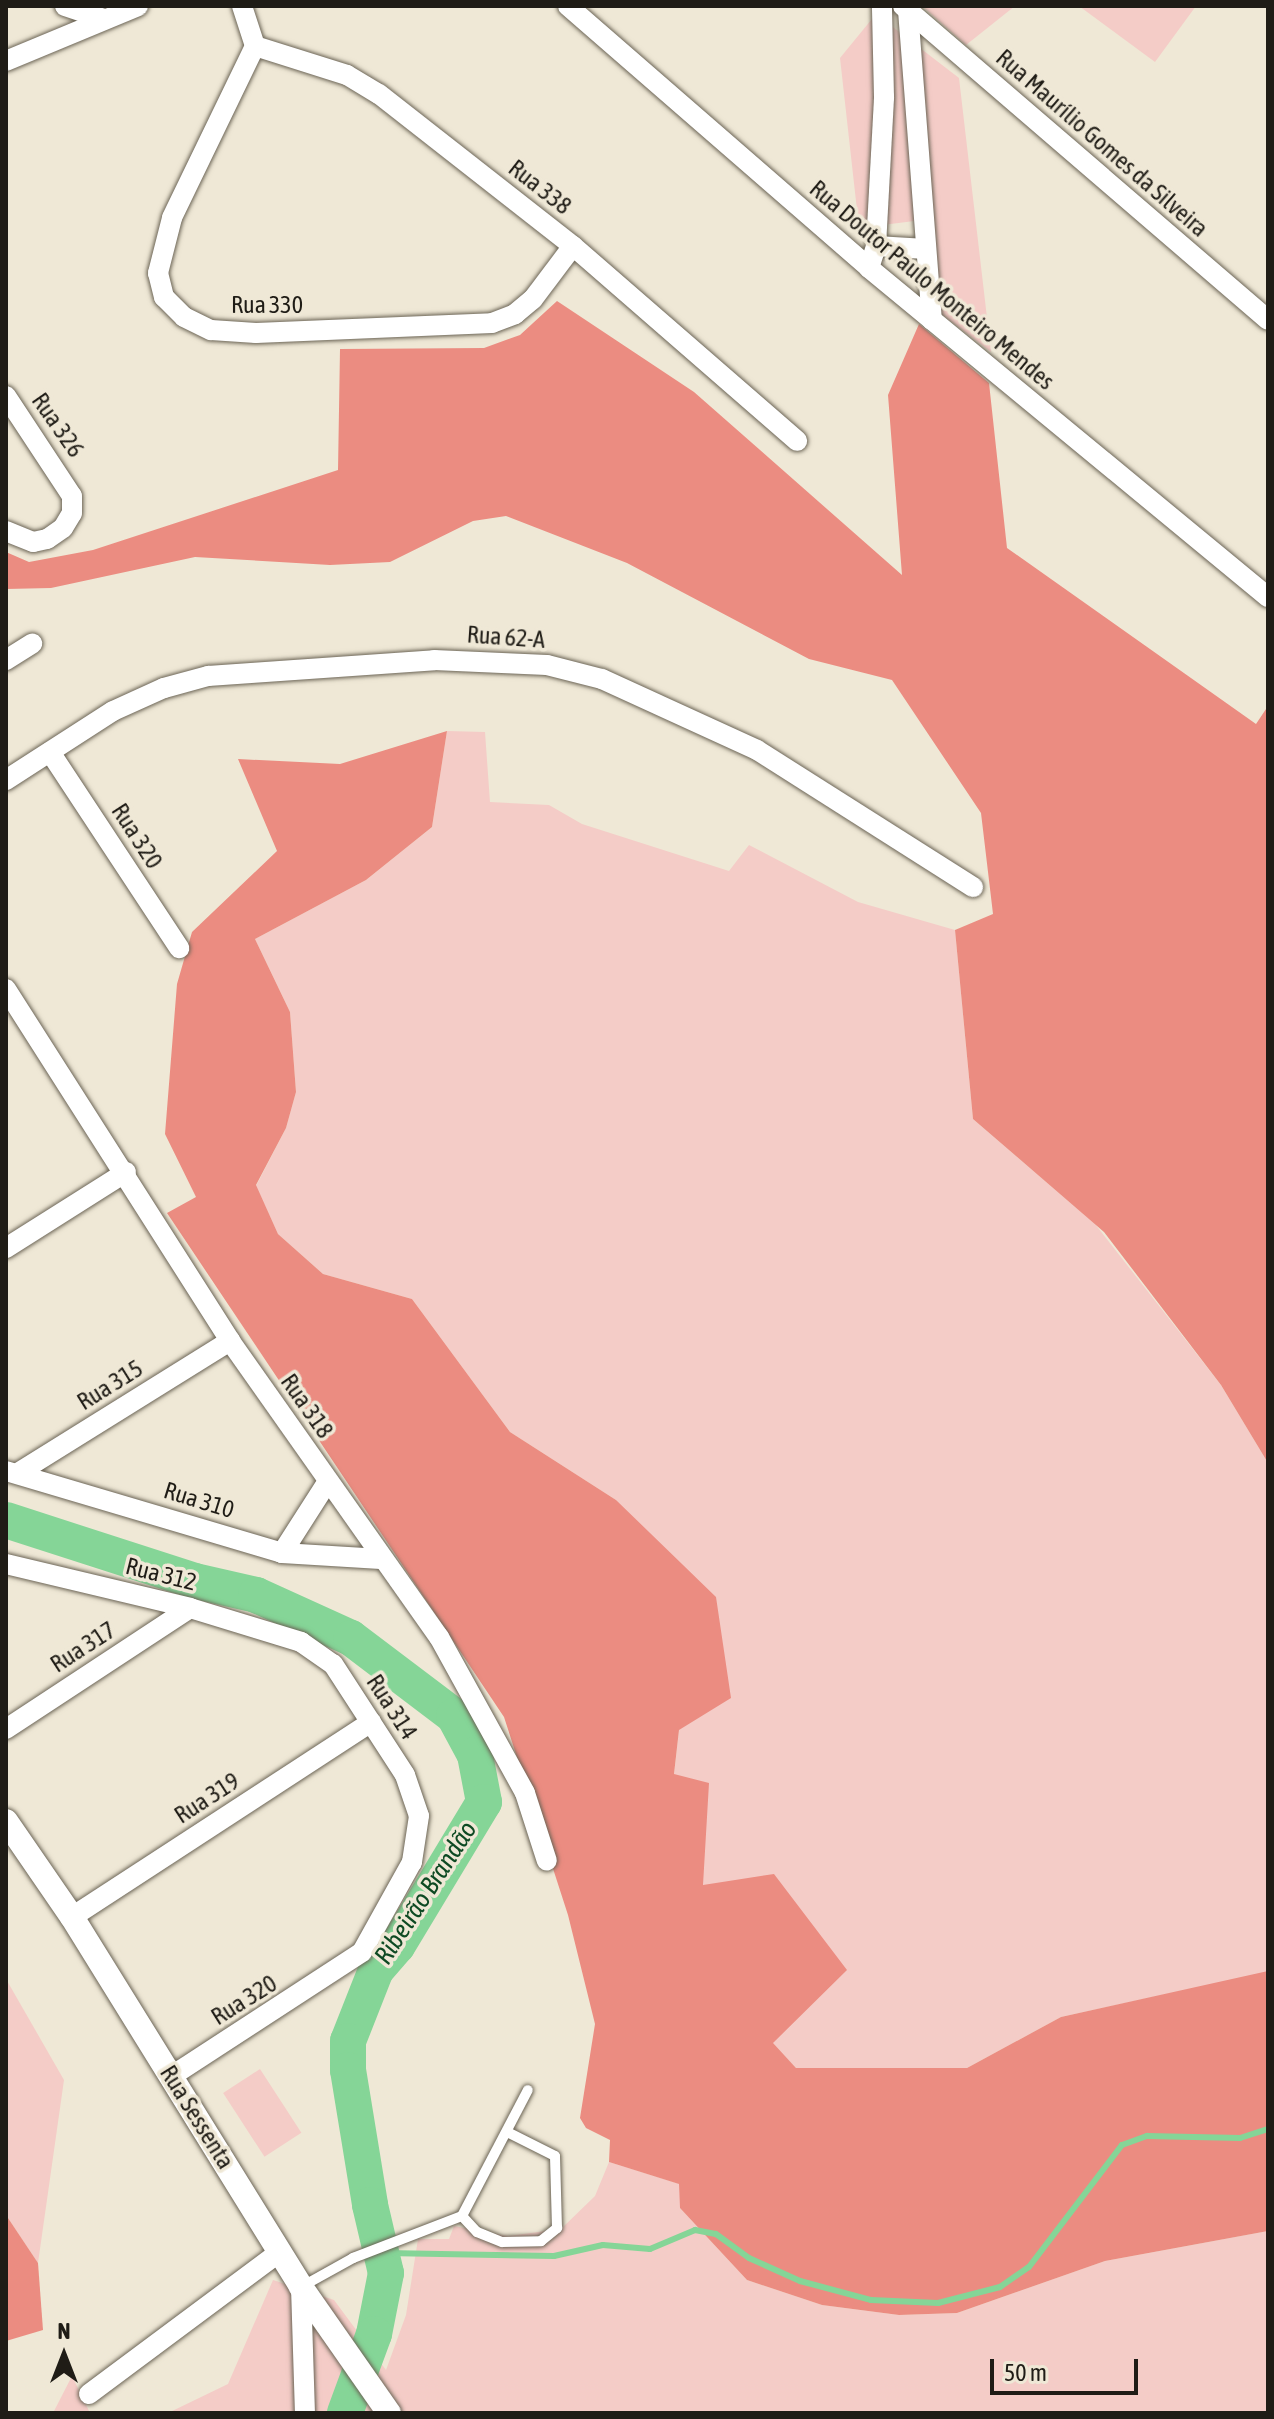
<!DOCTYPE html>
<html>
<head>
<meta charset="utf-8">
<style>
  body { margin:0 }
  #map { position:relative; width:1274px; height:2419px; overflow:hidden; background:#efe8d6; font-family:"Asap Condensed",sans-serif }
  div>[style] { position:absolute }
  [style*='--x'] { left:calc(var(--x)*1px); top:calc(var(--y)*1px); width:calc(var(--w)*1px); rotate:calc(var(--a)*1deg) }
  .green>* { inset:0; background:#f4ccc7; transform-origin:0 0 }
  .forest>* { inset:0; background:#eb8c81 }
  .stream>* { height:6px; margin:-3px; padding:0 3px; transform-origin:3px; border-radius:3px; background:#85d597 }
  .river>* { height:36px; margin:-18px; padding:0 18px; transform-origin:18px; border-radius:18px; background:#85d597 }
  .roads { filter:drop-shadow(0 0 2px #6b6455) drop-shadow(0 0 2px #6b6455) }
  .service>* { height:10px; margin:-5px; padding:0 5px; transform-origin:5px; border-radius:5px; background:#fff }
  .minor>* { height:20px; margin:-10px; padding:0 10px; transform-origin:10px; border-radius:10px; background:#fff }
  .tertiary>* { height:24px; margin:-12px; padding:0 12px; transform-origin:12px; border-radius:12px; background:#fff }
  span { translate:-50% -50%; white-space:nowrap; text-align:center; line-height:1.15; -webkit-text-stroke:7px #efe8d6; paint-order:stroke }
  .street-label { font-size:24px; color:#1f1c16 }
  .water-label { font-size:26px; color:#0e4a23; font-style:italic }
  .frame { position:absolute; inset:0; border:8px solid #1f1c16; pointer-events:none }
  .north { position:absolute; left:24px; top:2315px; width:80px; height:80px; -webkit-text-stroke:6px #efe8d6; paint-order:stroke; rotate:0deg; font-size:22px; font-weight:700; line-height:32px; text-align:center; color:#1f1c16 }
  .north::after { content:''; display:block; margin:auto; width:28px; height:36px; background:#1f1c16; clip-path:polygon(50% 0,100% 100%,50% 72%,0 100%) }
  .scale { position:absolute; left:990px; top:2359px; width:148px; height:36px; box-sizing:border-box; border:4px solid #1f1c16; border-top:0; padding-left:10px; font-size:24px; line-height:28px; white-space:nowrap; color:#1f1c16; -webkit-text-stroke:6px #efe8d6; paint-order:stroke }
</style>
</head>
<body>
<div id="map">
  <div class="green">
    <i style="clip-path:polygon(922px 6px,1015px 6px,966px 45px)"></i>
    <i style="clip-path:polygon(1079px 6px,1196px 6px,1155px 62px)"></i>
    <i style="clip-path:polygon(876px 14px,959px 78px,991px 352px,936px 310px,930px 219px,859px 228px,840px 58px)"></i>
    <i style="clip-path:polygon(447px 731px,485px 732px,490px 802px,549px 805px,582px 824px,729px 871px,749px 845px,858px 902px,955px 930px,973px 1119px,1095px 1224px,1221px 1385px,1268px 1463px,1268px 1972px,1061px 2017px,967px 2068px,796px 2068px,773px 2044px,703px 1886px,674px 1775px,679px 1730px,616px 1500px,510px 1432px,412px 1299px,323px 1274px,278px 1234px,256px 1186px,286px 1128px,296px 1092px,290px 1012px,255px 939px,366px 880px,432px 827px)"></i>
    <i style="clip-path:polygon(6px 1979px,64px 2080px,38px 2263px,6px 2215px)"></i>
    <i style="left:260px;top:2069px;width:76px;height:44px;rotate:57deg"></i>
    <i style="clip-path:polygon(609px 2162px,680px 2184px,680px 2208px,747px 2280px,822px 2305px,899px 2315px,957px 2313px,1105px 2261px,1268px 2231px,1268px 2413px,168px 2413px,228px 2384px,273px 2280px,334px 2300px,386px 2370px,406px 2315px,418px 2239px,449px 2239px,454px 2226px,508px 2236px,561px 2229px,595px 2196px)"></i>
    <i style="clip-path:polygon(72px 2376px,90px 2413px,53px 2413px)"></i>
  </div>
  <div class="forest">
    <i style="clip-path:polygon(557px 301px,694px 392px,902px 575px,888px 395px,919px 324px,989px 383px,1007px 548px,1256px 724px,1268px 706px,1268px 1463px,1221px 1385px,1104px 1232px,973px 1119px,955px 930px,993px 914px,981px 813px,892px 680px,809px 659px,627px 563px,506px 516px,473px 521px,390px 562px,330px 565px,195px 557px,51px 588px,6px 589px,6px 552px,29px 562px,93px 550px,338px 470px,340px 349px,484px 348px,520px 335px)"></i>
    <i style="clip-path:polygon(447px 731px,432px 827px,366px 880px,255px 939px,290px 1012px,296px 1092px,286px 1128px,256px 1185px,278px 1234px,323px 1274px,412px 1299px,510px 1432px,616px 1500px,716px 1597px,731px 1698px,679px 1730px,674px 1774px,709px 1783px,703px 1885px,774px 1874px,847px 1970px,773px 2043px,796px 2068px,967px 2068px,1061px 2017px,1268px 1971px,1268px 2231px,1105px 2261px,957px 2313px,899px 2315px,822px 2305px,747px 2280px,680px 2208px,679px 2184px,609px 2162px,610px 2140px,586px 2128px,580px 2118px,595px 2024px,568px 1915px,504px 1717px,167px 1213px,196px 1197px,165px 1134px,177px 984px,192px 932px,277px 851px,238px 759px,340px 764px)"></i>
    <i style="clip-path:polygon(6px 2215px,38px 2263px,43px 2330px,6px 2341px)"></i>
  </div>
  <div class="stream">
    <i style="--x:385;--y:2253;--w:169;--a:1"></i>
    <i style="--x:554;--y:2256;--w:50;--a:-12.7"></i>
    <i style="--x:603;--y:2245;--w:47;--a:4.9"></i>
    <i style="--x:650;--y:2249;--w:49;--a:-22.9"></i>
    <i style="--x:695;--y:2230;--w:21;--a:11"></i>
    <i style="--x:716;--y:2234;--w:41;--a:36"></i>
    <i style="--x:749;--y:2258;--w:56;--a:24.3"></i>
    <i style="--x:800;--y:2281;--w:73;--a:15"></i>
    <i style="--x:871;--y:2300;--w:67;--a:2.6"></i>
    <i style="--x:938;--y:2303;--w:64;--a:-14.5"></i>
    <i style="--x:1000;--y:2287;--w:35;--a:-35"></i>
    <i style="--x:1029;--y:2267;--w:153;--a:-52.7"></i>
    <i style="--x:1122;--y:2145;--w:27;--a:-20"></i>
    <i style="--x:1147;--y:2136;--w:93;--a:1.2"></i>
    <i style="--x:1240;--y:2138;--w:29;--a:-18"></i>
  </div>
  <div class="river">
    <i style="--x:6;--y:1520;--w:199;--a:17.9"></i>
    <i style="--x:195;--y:1581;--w:63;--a:12.9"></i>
    <i style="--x:256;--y:1595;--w:104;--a:24.4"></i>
    <i style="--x:351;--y:1638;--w:129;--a:37.1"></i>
    <i style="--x:454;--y:1716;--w:44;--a:61.7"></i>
    <i style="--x:475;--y:1755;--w:48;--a:79.2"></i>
    <i style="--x:484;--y:1802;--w:168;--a:121.1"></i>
    <i style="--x:397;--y:1946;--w:32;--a:131"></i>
    <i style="--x:376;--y:1970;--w:76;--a:111.5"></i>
    <i style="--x:348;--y:2041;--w:29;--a:90"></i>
    <i style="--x:348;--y:2070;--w:137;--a:80.7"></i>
    <i style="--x:370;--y:2205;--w:70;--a:76.8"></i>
    <i style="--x:386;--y:2273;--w:62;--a:101.1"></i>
    <i style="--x:374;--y:2334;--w:84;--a:110.2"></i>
  </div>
  <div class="roads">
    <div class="service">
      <i style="--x:462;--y:2216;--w:22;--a:47"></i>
      <i style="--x:477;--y:2232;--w:27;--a:22"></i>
      <i style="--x:502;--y:2242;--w:39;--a:-1"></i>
      <i style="--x:541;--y:2241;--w:21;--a:-39"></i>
      <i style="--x:557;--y:2228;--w:72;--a:-91.6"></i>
      <i style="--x:555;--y:2156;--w:54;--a:-153.4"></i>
      <i style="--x:301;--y:2287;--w:60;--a:-29.1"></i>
      <i style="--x:353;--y:2258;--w:117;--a:-21.1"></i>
      <i style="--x:462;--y:2216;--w:142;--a:-62.4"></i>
    </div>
    <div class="minor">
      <i style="--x:65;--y:6;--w:41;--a:18.4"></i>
      <i style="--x:242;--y:6;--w:42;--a:72"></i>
      <i style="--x:255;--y:46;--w:96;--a:17.5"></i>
      <i style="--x:347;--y:75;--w:37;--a:31"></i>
      <i style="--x:379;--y:94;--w:246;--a:38.1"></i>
      <i style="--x:573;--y:246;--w:297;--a:41"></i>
      <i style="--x:568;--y:6;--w:399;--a:41"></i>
      <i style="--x:869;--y:268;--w:517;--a:39.51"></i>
      <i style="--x:903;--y:6;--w:481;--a:40.7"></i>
      <i style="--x:908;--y:10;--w:311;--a:85.6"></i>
      <i style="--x:255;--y:46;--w:191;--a:115.8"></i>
      <i style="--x:172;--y:218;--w:57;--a:104.3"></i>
      <i style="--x:158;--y:273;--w:25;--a:76"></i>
      <i style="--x:164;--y:297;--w:28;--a:45"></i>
      <i style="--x:184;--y:317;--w:30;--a:26"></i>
      <i style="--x:211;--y:330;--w:45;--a:3.8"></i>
      <i style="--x:256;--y:333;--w:236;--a:-2.4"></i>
      <i style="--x:492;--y:323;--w:25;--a:-21"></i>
      <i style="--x:515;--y:314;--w:23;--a:-40"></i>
      <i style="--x:533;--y:299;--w:66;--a:-53"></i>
      <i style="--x:6;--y:61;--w:143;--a:-22.6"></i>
      <i style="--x:876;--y:246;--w:50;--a:3.4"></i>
      <i style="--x:869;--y:268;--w:23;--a:-72"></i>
      <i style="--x:876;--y:246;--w:149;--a:-86.9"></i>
      <i style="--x:884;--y:97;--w:91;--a:-91.3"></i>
      <i style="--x:6;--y:396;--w:120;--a:56.6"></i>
      <i style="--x:72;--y:496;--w:17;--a:90"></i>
      <i style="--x:72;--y:513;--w:17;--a:121"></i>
      <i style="--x:63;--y:528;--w:19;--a:145"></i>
      <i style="--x:47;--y:539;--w:14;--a:168"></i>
      <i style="--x:33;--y:542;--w:29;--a:-158"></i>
      <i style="--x:6;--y:660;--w:31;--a:-32"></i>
      <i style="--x:50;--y:752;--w:235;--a:56.6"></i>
      <i style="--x:6;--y:780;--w:127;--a:-32.8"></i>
      <i style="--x:113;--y:711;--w:56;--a:-24.3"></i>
      <i style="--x:164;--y:688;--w:46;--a:-15.3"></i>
      <i style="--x:208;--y:676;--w:227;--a:-4"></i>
      <i style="--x:434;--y:660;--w:113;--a:2.5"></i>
      <i style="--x:547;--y:665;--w:57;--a:14.3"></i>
      <i style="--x:602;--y:679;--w:170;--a:24.6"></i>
      <i style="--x:757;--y:750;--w:256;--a:32.4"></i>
      <i style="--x:6;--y:989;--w:417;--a:57.5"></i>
      <i style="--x:230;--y:1341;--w:362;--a:54.8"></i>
      <i style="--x:439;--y:1637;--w:178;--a:61.1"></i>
      <i style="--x:525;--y:1793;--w:71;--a:72.1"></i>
      <i style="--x:6;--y:1248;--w:142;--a:-32.3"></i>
      <i style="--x:6;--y:1471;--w:288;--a:16.5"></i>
      <i style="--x:282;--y:1553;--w:99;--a:3.5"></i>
      <i style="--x:18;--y:1473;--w:250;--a:-31.9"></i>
      <i style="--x:282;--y:1553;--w:85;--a:-57.4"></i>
      <i style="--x:6;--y:1564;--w:189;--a:13.4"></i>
      <i style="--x:190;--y:1608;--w:116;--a:17"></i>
      <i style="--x:301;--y:1642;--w:39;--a:35"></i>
      <i style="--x:333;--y:1664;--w:132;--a:57"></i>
      <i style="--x:405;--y:1775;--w:43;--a:71.1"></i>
      <i style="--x:419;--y:1816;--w:47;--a:98.7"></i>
      <i style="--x:412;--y:1862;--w:103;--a:119.1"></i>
      <i style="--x:362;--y:1952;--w:227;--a:146.9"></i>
      <i style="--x:6;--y:1729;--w:220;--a:-33.3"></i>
      <i style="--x:72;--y:1917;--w:357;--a:-33.1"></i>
      <i style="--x:301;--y:2287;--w:126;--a:88.2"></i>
      <i style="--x:89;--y:2394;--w:239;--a:-36.7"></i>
    </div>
    <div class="tertiary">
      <i style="--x:6;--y:1821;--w:116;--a:55.5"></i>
      <i style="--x:72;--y:1917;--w:435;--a:58.2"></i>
      <i style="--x:301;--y:2287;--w:154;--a:55.1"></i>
    </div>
  </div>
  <div class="street-label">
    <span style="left:1102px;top:143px;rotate:41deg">Rua Maurílio Gomes da Silveira</span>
    <span style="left:540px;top:187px;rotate:38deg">Rua 338</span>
    <span style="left:932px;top:285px;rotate:40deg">Rua Doutor Paulo Monteiro Mendes</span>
    <span style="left:267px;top:305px">Rua 330</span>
    <span style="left:58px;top:425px;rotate:55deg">Rua 326</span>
    <span style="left:506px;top:637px;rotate:4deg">Rua 62-A</span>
    <span style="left:137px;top:836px;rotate:57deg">Rua 320</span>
    <span style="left:110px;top:1385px;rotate:-32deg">Rua 315</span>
    <span style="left:307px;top:1406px;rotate:55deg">Rua 318</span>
    <span style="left:199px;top:1500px;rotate:17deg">Rua 310</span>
    <span style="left:161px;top:1574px;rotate:14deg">Rua 312</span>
    <span style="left:83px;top:1647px;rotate:-33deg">Rua 317</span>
    <span style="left:392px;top:1707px;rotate:57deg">Rua 314</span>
    <span style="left:207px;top:1798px;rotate:-33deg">Rua 319</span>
    <span style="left:244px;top:2000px;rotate:-32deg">Rua 320</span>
    <span style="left:197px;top:2117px;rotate:58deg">Rua Sessenta</span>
  </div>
  <div class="water-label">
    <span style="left:426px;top:1893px;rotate:-57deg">Ribeirão Brandão</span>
  </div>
  <div class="frame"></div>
  <div class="north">N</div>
  <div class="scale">50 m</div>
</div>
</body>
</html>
